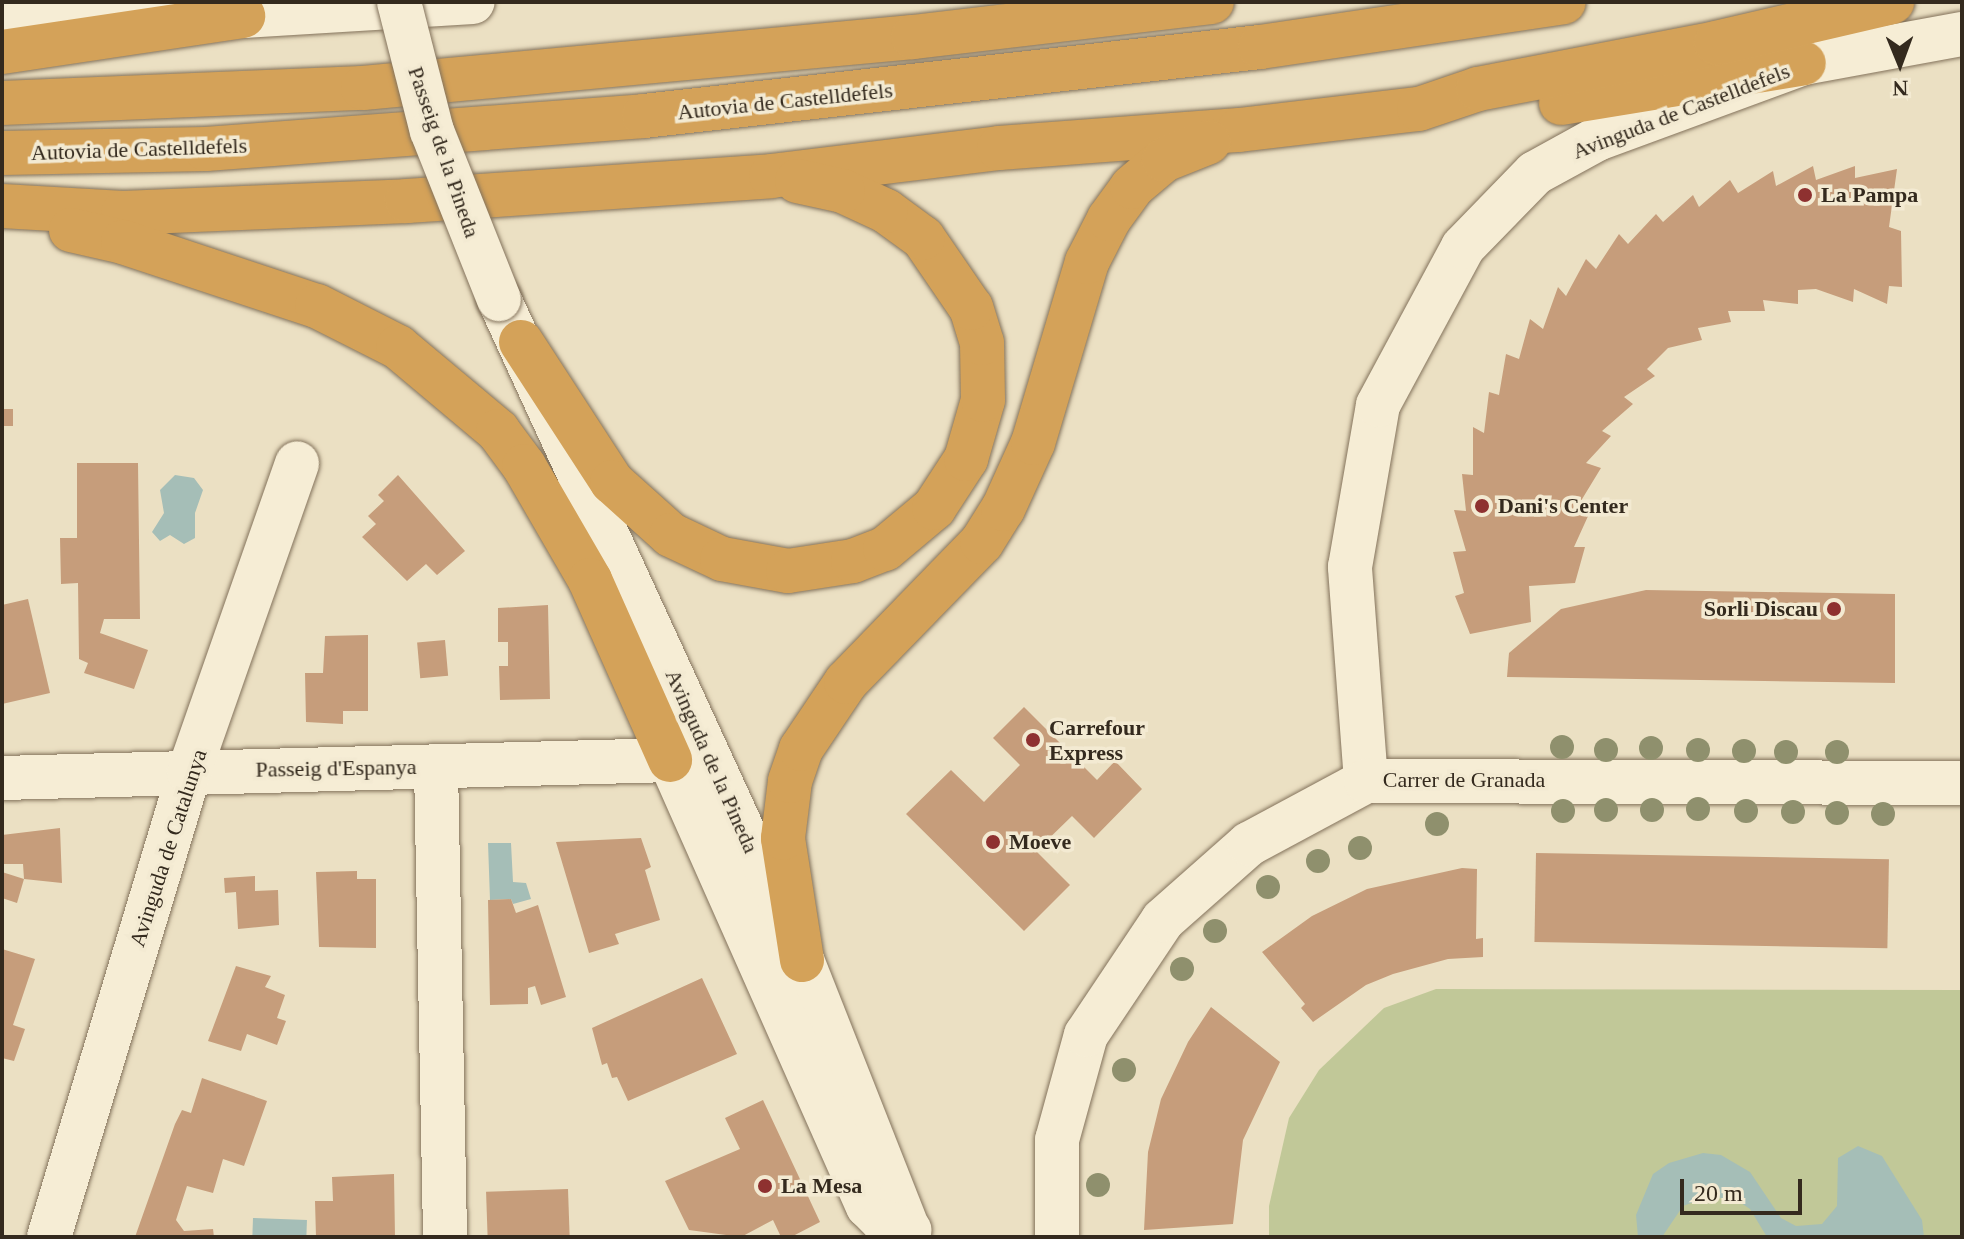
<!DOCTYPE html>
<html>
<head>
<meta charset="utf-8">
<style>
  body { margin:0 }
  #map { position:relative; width:1964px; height:1239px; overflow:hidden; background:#ebe0c3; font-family:"Times New Roman",serif }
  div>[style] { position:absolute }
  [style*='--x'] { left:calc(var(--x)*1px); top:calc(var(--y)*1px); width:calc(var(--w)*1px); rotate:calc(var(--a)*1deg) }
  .green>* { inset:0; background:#c1c898 }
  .water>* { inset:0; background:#a5beb7; transform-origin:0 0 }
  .building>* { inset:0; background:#c69d7b; transform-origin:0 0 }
  .roads { filter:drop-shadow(0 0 2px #83725b) drop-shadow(0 0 2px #83725b) }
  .minor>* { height:44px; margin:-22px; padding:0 22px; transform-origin:22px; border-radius:22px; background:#f6edd5 }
  .highway>* { height:44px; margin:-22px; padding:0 22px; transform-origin:22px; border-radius:22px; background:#d4a259 }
  .bridges { filter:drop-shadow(0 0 2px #83725b) drop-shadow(0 0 2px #83725b) }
  .minor-bridge>* { height:44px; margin:-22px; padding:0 22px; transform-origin:22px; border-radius:22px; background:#f6edd5 }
  .trees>* { width:24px; height:24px; margin:-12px; border-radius:50%; background:#8f906d }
  .dots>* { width:22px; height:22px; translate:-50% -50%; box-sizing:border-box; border:4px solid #f3ead2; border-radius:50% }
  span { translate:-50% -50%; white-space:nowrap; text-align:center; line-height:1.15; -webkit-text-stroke:7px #f3ead2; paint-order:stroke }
  .street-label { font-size:22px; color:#342a1e }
  .poi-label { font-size:22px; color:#342a1e; font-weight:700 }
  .left { translate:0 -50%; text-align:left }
  .right { translate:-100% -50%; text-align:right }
  .frame { position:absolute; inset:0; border:4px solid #342a1e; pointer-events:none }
  .north { position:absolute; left:1860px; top:24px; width:80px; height:80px; -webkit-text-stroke:6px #f3ead2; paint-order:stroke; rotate:179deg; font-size:22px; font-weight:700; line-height:32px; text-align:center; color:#342a1e }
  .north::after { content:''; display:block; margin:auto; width:28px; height:36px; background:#342a1e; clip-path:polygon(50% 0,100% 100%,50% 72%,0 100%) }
  .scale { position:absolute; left:1680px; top:1179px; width:122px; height:36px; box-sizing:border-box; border:4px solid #342a1e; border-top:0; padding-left:10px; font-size:24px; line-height:28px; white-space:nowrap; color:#342a1e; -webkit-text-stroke:6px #f3ead2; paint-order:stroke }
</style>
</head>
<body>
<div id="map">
  <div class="green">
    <i style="clip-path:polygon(1436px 989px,1962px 990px,1962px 1237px,1269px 1237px,1269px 1206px,1289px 1118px,1319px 1070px,1384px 1008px)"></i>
  </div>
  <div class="water">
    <i style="clip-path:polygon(175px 475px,194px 478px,203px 490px,195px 513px,195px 538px,184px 544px,170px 535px,160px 541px,152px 532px,164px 513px,160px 490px)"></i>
    <i style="clip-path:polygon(488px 843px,511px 843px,513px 882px,526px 883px,531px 899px,513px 904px,511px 899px,490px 900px)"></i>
    <i style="clip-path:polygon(1858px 1146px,1882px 1156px,1922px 1220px,1924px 1237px,1767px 1237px,1750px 1209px,1738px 1201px,1710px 1196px,1683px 1206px,1662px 1237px,1638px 1237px,1636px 1215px,1653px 1174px,1669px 1163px,1703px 1153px,1721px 1155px,1750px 1172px,1781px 1218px,1796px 1226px,1822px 1224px,1837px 1206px,1838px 1158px)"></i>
    <i style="left:253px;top:1218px;width:54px;height:19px;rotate:2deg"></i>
  </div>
  <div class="building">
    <i style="clip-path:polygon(1813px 166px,1816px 180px,1855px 166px,1855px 178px,1897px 169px,1889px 227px,1901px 231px,1902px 287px,1889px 286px,1887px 304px,1854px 289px,1853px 302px,1816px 289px,1798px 290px,1798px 304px,1763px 300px,1765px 311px,1728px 311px,1731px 322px,1698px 328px,1702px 340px,1668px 348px,1647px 369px,1655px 376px,1624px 397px,1633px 404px,1602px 431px,1611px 436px,1586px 463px,1601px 468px,1576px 509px,1589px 514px,1574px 547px,1585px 547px,1575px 583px,1529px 586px,1531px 622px,1470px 634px,1455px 596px,1464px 593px,1453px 552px,1466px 551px,1454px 510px,1466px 511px,1462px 474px,1473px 475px,1473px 427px,1484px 433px,1489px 392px,1499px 395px,1506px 354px,1519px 359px,1530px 319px,1543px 329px,1558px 287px,1566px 296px,1586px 259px,1596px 269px,1619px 234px,1628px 244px,1656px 214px,1663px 222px,1693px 195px,1699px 207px,1730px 180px,1738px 193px,1773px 171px,1776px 186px)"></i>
    <i style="left:2px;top:409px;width:11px;height:17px"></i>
    <i style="clip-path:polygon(77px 463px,138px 463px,140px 619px,104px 619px,100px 633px,148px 650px,134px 689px,84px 673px,88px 663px,79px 659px,78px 583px,61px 584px,60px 538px,77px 538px)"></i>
    <i style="clip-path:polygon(398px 475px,465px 551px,437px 575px,426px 564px,407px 581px,362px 537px,376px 524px,368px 516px,384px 501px,378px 495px)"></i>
    <i style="clip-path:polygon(1646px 590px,1895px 594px,1895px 683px,1507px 677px,1509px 653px,1561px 609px)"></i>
    <i style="clip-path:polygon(28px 599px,50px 693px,2px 704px,2px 605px)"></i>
    <i style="clip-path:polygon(548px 605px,550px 699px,500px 700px,499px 666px,508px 666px,508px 642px,498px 642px,498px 608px)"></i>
    <i style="clip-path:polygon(368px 635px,368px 711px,343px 711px,343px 724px,306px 722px,305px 673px,323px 673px,325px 636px)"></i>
    <i style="left:445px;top:640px;width:36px;height:28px;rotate:85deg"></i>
    <i style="clip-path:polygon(1024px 707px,1097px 780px,1115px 761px,1142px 789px,1094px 838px,1072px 816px,1036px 851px,1070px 885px,1024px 931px,906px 814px,951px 770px,984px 802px,1020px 765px,993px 738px)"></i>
    <i style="clip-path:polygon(60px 828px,62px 883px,24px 879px,23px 864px,2px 864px,2px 835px)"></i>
    <i style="clip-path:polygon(641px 838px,651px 867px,645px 870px,660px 920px,615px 934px,619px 944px,589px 953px,556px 842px)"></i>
    <i style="left:1536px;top:853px;width:353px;height:89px;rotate:1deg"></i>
    <i style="clip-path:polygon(1462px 868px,1477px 869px,1476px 939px,1483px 938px,1483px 957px,1448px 959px,1393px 974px,1366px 985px,1313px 1022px,1301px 1008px,1305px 1004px,1262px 952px,1312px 916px,1367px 889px)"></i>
    <i style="clip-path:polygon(357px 871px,357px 879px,376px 879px,376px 948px,319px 947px,316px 872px)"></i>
    <i style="clip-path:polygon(2px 872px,24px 879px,17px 903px,2px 898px)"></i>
    <i style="clip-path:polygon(255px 876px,255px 891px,278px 890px,279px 925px,238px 929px,236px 892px,225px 893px,224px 878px)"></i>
    <i style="clip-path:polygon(511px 899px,516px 913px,538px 905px,566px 997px,541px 1005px,535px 986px,528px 988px,528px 1004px,490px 1005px,488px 900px)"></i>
    <i style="clip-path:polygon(2px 949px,35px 959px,13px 1025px,25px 1029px,14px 1061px,2px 1058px)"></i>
    <i style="clip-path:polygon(236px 966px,271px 976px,265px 987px,285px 995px,277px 1018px,286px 1021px,277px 1045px,247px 1034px,241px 1051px,208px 1041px)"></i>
    <i style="clip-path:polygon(702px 978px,737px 1054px,628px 1101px,617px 1077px,612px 1078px,607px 1063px,602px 1065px,592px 1028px)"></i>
    <i style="clip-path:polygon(1211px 1007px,1280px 1062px,1243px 1140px,1233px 1224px,1144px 1230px,1148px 1152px,1161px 1099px,1188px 1042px)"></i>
    <i style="clip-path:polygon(202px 1078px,267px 1101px,244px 1166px,223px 1159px,213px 1193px,187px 1186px,176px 1220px,184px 1231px,213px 1229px,214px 1237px,135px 1237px,175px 1124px,182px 1110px,191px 1113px)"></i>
    <i style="clip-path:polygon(763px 1100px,820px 1222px,791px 1237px,781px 1237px,773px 1220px,741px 1237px,689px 1230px,665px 1181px,740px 1149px,725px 1118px)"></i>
    <i style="clip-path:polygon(394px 1174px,395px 1237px,316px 1237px,315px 1201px,333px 1201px,332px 1177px)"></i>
    <i style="left:568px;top:1189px;width:48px;height:82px;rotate:88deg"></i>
  </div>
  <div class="roads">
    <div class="minor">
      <i style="--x:2;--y:16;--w:189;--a:-1.2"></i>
      <i style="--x:191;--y:12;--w:52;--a:4.4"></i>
      <i style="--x:243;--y:16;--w:230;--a:-3.5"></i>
      <i style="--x:499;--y:299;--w:727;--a:65.37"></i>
      <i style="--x:802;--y:960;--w:284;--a:68.5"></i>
      <i style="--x:436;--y:766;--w:471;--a:88.9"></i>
      <i style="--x:2;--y:778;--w:668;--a:-1.54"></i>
      <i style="--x:670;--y:760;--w:488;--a:66.1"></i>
      <i style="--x:868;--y:1206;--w:21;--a:45"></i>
      <i style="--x:883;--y:1221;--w:28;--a:19"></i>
      <i style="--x:1366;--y:781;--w:215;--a:-94.3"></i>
      <i style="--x:1350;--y:567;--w:164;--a:-80.2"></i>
      <i style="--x:1378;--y:405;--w:179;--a:-61.7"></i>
      <i style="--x:1463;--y:247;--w:103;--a:-45.8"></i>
      <i style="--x:1535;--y:173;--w:71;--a:-28.7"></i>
      <i style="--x:1597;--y:139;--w:221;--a:-20.2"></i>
      <i style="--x:1804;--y:63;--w:161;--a:-10.4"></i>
      <i style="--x:49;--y:1237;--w:486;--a:-73.2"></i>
      <i style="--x:189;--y:772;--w:327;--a:-70.7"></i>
      <i style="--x:1057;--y:1237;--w:97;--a:-90"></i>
      <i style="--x:1057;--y:1140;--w:109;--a:-74.6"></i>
      <i style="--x:1086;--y:1035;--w:138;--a:-56.2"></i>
      <i style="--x:1163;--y:920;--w:115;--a:-41.5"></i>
      <i style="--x:1249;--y:844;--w:133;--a:-28.3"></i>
      <i style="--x:1366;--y:781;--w:596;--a:0.19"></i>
    </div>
    <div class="highway">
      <i style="--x:2;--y:52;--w:244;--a:-8.5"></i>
      <i style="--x:2;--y:103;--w:361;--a:-2.4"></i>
      <i style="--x:363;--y:88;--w:552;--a:-5.3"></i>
      <i style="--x:913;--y:37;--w:301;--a:-6.7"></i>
      <i style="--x:1561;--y:103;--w:246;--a:-9.3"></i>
      <i style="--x:2;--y:153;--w:204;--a:-1.1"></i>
      <i style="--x:206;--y:149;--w:439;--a:-4.3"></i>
      <i style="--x:644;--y:116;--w:620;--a:-6.39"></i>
      <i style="--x:1260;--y:47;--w:307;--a:-8.4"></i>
      <i style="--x:2;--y:206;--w:121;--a:3.3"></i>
      <i style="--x:123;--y:213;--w:284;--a:-2.4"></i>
      <i style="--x:407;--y:201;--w:365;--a:-3.9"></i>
      <i style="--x:771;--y:176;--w:230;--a:-7"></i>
      <i style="--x:999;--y:148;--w:241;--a:-4.3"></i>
      <i style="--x:1239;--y:130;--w:181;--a:-6.7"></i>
      <i style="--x:1419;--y:109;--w:62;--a:-18.7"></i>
      <i style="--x:1478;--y:89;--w:242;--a:-10.9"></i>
      <i style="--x:1716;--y:43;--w:181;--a:-13.1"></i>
      <i style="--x:71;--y:230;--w:53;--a:13"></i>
      <i style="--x:123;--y:242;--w:204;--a:18.3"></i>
      <i style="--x:317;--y:306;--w:91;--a:26.8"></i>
      <i style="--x:398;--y:347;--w:131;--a:40"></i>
      <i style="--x:498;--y:431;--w:44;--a:53.4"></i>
      <i style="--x:524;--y:466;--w:132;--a:59.9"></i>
      <i style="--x:590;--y:580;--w:197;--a:66"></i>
      <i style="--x:521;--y:342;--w:167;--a:57"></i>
      <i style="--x:612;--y:482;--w:79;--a:41.9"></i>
      <i style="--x:671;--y:535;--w:56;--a:25.2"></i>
      <i style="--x:722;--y:559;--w:67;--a:10.3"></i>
      <i style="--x:788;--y:571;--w:66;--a:-8.7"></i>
      <i style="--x:853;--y:561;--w:34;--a:-21"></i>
      <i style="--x:885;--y:549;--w:64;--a:-39.9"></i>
      <i style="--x:934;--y:508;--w:59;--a:-56.9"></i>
      <i style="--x:966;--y:459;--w:61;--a:-73.9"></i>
      <i style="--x:983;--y:400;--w:57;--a:-91"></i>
      <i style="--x:982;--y:343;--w:37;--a:-107"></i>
      <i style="--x:971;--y:308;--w:85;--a:-124.4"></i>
      <i style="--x:923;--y:238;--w:46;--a:-143.9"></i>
      <i style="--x:886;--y:211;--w:47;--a:-155.1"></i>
      <i style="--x:843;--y:191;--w:47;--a:-167.7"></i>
      <i style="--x:802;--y:960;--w:123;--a:-98.9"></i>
      <i style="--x:783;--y:838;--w:57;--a:-83"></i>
      <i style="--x:790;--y:781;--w:34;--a:-71"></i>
      <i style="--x:801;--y:749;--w:81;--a:-56.1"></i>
      <i style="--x:846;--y:682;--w:195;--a:-45.8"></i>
      <i style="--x:982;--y:542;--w:39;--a:-58"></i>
      <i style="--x:1003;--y:509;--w:72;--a:-65.6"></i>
      <i style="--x:1033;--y:443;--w:189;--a:-73.4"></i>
      <i style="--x:1087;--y:262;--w:48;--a:-62.9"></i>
      <i style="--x:1109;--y:219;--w:39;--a:-54"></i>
      <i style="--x:1132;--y:187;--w:42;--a:-40.2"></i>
      <i style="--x:1164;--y:160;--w:48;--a:-21.8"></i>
    </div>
  </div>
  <div class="bridges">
    <div class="minor-bridge">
      <i style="--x:399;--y:2;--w:133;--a:75.7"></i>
      <i style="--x:432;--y:131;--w:181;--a:68.3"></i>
    </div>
  </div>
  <div class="trees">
    <i style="left:1562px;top:747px"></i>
    <i style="left:1651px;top:748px"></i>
    <i style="left:1606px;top:750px"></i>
    <i style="left:1698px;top:750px"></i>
    <i style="left:1744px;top:751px"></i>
    <i style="left:1786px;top:752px"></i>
    <i style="left:1837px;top:752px"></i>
    <i style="left:1698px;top:809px"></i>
    <i style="left:1606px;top:810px"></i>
    <i style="left:1652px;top:810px"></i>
    <i style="left:1563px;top:811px"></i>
    <i style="left:1746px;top:811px"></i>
    <i style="left:1793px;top:812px"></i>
    <i style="left:1837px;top:813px"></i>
    <i style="left:1883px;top:814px"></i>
    <i style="left:1437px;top:824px"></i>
    <i style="left:1360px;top:848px"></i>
    <i style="left:1318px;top:861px"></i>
    <i style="left:1268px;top:887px"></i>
    <i style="left:1215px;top:931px"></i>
    <i style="left:1182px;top:969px"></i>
    <i style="left:1124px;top:1070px"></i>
    <i style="left:1098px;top:1185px"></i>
  </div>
  <div class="dots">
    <i style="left:1805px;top:195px;background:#8e3130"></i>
    <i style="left:1482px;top:506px;background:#8e3130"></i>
    <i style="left:1834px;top:609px;background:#8e3130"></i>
    <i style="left:1033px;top:740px;background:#8e3130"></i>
    <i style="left:993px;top:842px;background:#8e3130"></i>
    <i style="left:765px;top:1186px;background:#8e3130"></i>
  </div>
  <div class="street-label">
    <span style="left:785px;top:101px;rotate:-6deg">Autovia de Castelldefels</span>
    <span style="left:1681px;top:111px;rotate:-21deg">Avinguda de Castelldefels</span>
    <span style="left:139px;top:149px;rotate:-2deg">Autovia de Castelldefels</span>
    <span style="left:444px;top:152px;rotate:71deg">Passeig de la Pineda</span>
    <span style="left:712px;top:761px;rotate:66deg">Avinguda de la Pineda</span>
    <span style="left:336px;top:768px;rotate:-1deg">Passeig d'Espanya</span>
    <span style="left:1464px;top:780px">Carrer de Granada</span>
    <span style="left:168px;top:848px;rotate:-72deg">Avinguda de Catalunya</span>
  </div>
  <div class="poi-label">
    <span class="left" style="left:1821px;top:195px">La Pampa</span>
    <span class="left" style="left:1498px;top:506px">Dani's Center</span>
    <span class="right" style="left:1818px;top:609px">Sorli Discau</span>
    <span class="left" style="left:1049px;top:740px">Carrefour<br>Express</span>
    <span class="left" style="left:1009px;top:842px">Moeve</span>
    <span class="left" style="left:781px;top:1186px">La Mesa</span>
  </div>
  <div class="frame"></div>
  <div class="north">N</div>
  <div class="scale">20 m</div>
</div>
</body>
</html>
